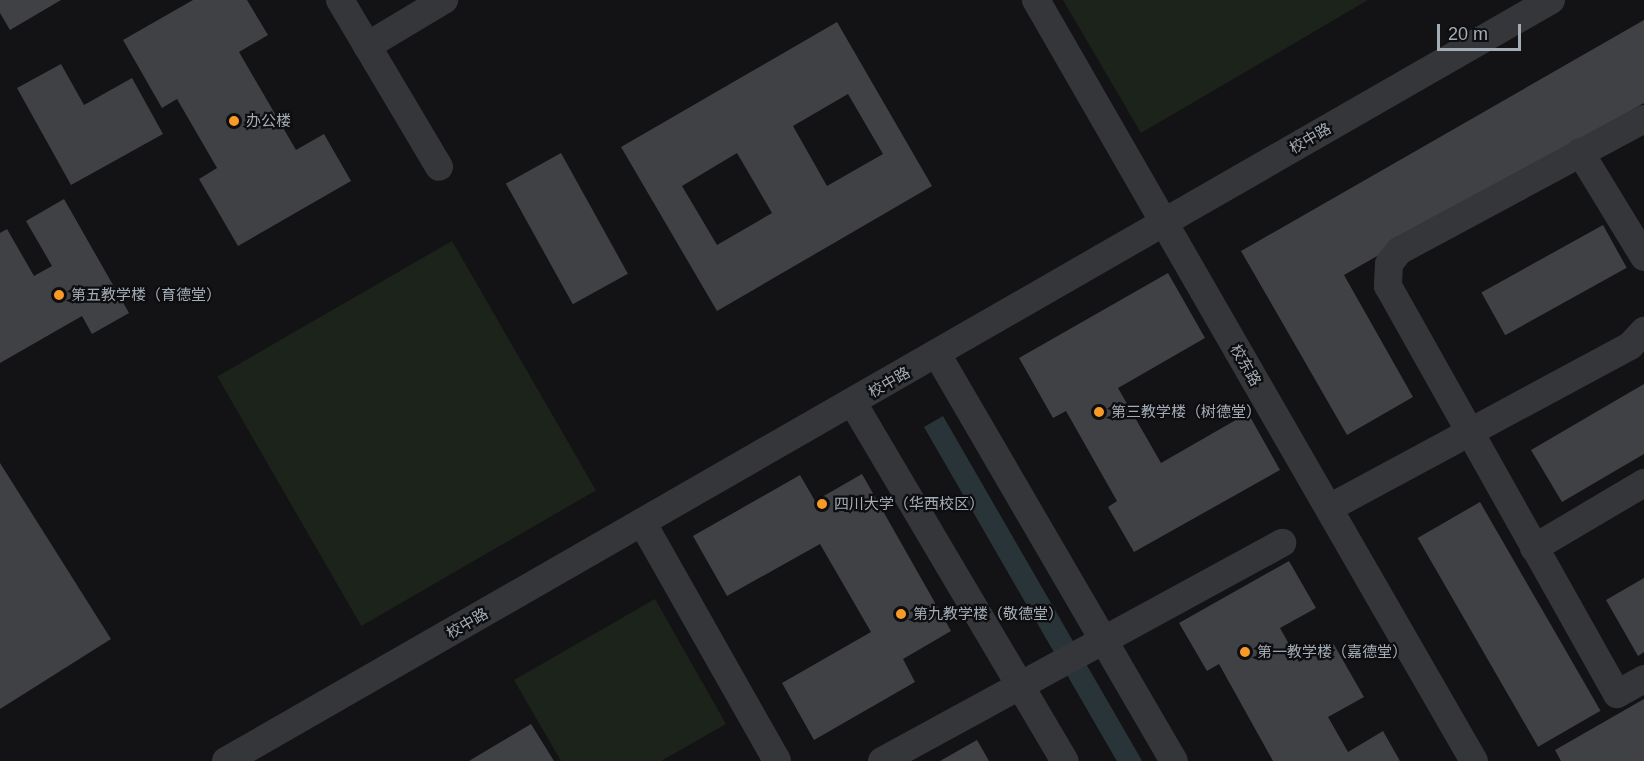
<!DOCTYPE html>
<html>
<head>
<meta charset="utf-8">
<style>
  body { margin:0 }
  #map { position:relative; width:1644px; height:761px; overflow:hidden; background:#131315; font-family:Arial,"Noto Sans SC",sans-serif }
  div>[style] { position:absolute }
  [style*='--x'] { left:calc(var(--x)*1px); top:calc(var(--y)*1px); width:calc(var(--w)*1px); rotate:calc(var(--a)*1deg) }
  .green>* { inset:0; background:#1b231b; transform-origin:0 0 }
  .water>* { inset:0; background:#293439; transform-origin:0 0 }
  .building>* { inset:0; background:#3f4145; transform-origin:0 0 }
  .minor>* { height:28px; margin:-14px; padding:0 14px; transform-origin:14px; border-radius:14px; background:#34363a }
  .dots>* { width:16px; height:16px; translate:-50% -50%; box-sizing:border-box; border:3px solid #0e0e10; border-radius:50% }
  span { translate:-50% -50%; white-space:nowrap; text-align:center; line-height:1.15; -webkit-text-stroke:4.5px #0e0e10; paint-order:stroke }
  .poi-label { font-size:15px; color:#a4acb6 }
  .left { translate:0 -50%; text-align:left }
  .street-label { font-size:15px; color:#a4acb6 }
  .scale { position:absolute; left:1437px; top:24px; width:84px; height:27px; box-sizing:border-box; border:3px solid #a4acb6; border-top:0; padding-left:8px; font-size:18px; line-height:21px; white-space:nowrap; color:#a4acb6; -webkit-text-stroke:4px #0e0e10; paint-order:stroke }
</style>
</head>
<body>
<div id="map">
  <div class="green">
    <i style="clip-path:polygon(1063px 0,1368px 0,1141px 133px)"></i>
    <i style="left:452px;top:241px;width:288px;height:271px;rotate:60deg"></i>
    <i style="clip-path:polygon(655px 599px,726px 724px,661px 761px,561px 761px,514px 680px)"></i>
  </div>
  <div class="water">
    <i style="left:943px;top:416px;width:399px;height:22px;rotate:60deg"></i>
  </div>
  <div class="building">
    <i style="clip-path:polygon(0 0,61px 0,10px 30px,0 13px)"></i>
    <i style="clip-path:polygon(193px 0,247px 0,268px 35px,239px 52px,296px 150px,324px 134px,351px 181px,238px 246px,199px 179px,217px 168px,177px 99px,162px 108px,123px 40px)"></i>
    <i style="clip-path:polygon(1644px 20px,1644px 103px,1344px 275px,1413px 397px,1347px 435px,1241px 251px)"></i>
    <i style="clip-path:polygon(evenodd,837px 22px,932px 186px,717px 311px,621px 147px,837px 22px,848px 94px,883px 154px,827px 186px,793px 126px,848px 94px,837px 22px,737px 153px,772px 213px,717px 245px,682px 186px,737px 153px)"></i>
    <i style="clip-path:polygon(61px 64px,84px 105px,132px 78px,163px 134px,71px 185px,17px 88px)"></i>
    <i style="left:561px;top:153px;width:138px;height:63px;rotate:61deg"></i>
    <i style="clip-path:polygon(64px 199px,129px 313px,92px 334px,82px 316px,0 363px,0 233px,7px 229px,34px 276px,52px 266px,26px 221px)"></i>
    <i style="left:1603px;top:225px;width:49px;height:139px;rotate:61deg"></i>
    <i style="clip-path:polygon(1168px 273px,1205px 338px,1118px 388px,1161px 463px,1248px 413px,1280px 470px,1134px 552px,1108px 507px,1117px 501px,1066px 411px,1053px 418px,1019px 358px)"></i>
    <i style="clip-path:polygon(1644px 384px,1644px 454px,1562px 502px,1531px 450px)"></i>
    <i style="clip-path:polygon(0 463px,111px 639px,0 709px)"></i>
    <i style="clip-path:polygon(862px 474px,951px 631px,903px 659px,915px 682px,814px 740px,782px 683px,871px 632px,820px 544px,727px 596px,693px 536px,800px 475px,815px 501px)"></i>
    <i style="left:1480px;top:502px;width:241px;height:72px;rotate:60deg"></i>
    <i style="clip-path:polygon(1289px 561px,1316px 608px,1280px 628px,1299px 662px,1333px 643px,1364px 697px,1328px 717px,1348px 752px,1383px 731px,1400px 761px,1273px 761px,1219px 664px,1207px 671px,1179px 623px)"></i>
    <i style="clip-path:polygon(1644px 578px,1644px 652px,1638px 656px,1606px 600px)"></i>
    <i style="clip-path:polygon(1644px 699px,1644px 761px,1561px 761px,1555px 750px)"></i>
    <i style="clip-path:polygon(531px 724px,554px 761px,469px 761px)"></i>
    <i style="clip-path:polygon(977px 740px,989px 761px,940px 761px)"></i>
  </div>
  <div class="minor">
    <i style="--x:340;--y:0;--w:194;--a:59.3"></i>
    <i style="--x:1036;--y:0;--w:878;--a:60.08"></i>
    <i style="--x:367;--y:46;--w:90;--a:-30.9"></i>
    <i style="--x:1644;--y:119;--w:278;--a:151.7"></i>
    <i style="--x:1399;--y:251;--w:16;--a:128"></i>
    <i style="--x:1389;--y:264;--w:22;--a:93"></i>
    <i style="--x:1388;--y:286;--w:468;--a:60.7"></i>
    <i style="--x:1617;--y:694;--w:31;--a:-29"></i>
    <i style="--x:1580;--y:152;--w:123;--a:58.6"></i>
    <i style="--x:937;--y:354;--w:471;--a:59.8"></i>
    <i style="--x:853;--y:403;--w:416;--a:59.4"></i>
    <i style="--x:1329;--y:508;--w:342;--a:-28.3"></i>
    <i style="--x:1630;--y:346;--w:21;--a:-47"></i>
    <i style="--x:642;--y:522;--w:274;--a:60.5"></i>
    <i style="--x:1534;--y:548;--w:128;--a:-30.6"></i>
    <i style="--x:226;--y:761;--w:1528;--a:-29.87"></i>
    <i style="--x:882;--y:761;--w:456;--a:-28.6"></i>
  </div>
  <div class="dots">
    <i style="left:234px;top:121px;background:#fa9a26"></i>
    <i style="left:59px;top:295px;background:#fa9a26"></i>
    <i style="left:1099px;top:412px;background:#fa9a26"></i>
    <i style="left:822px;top:504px;background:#fa9a26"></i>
    <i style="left:901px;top:614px;background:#fa9a26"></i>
    <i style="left:1245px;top:652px;background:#fa9a26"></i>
  </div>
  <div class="poi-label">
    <span class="left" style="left:246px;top:121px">办公楼</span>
    <span class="left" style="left:71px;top:295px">第五教学楼（育德堂）</span>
    <span class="left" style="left:1111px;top:412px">第三教学楼（树德堂）</span>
    <span class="left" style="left:834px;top:504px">四川大学（华西校区）</span>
    <span class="left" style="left:913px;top:614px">第九教学楼（敬德堂）</span>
    <span class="left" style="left:1257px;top:652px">第一教学楼（嘉德堂）</span>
  </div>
  <div class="street-label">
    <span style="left:1310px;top:138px;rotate:-30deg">校中路</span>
    <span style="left:1246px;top:365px;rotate:60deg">校东路</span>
    <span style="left:889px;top:382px;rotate:-30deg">校中路</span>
    <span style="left:467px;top:623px;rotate:-30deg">校中路</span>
  </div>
  <div class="scale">20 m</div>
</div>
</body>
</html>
